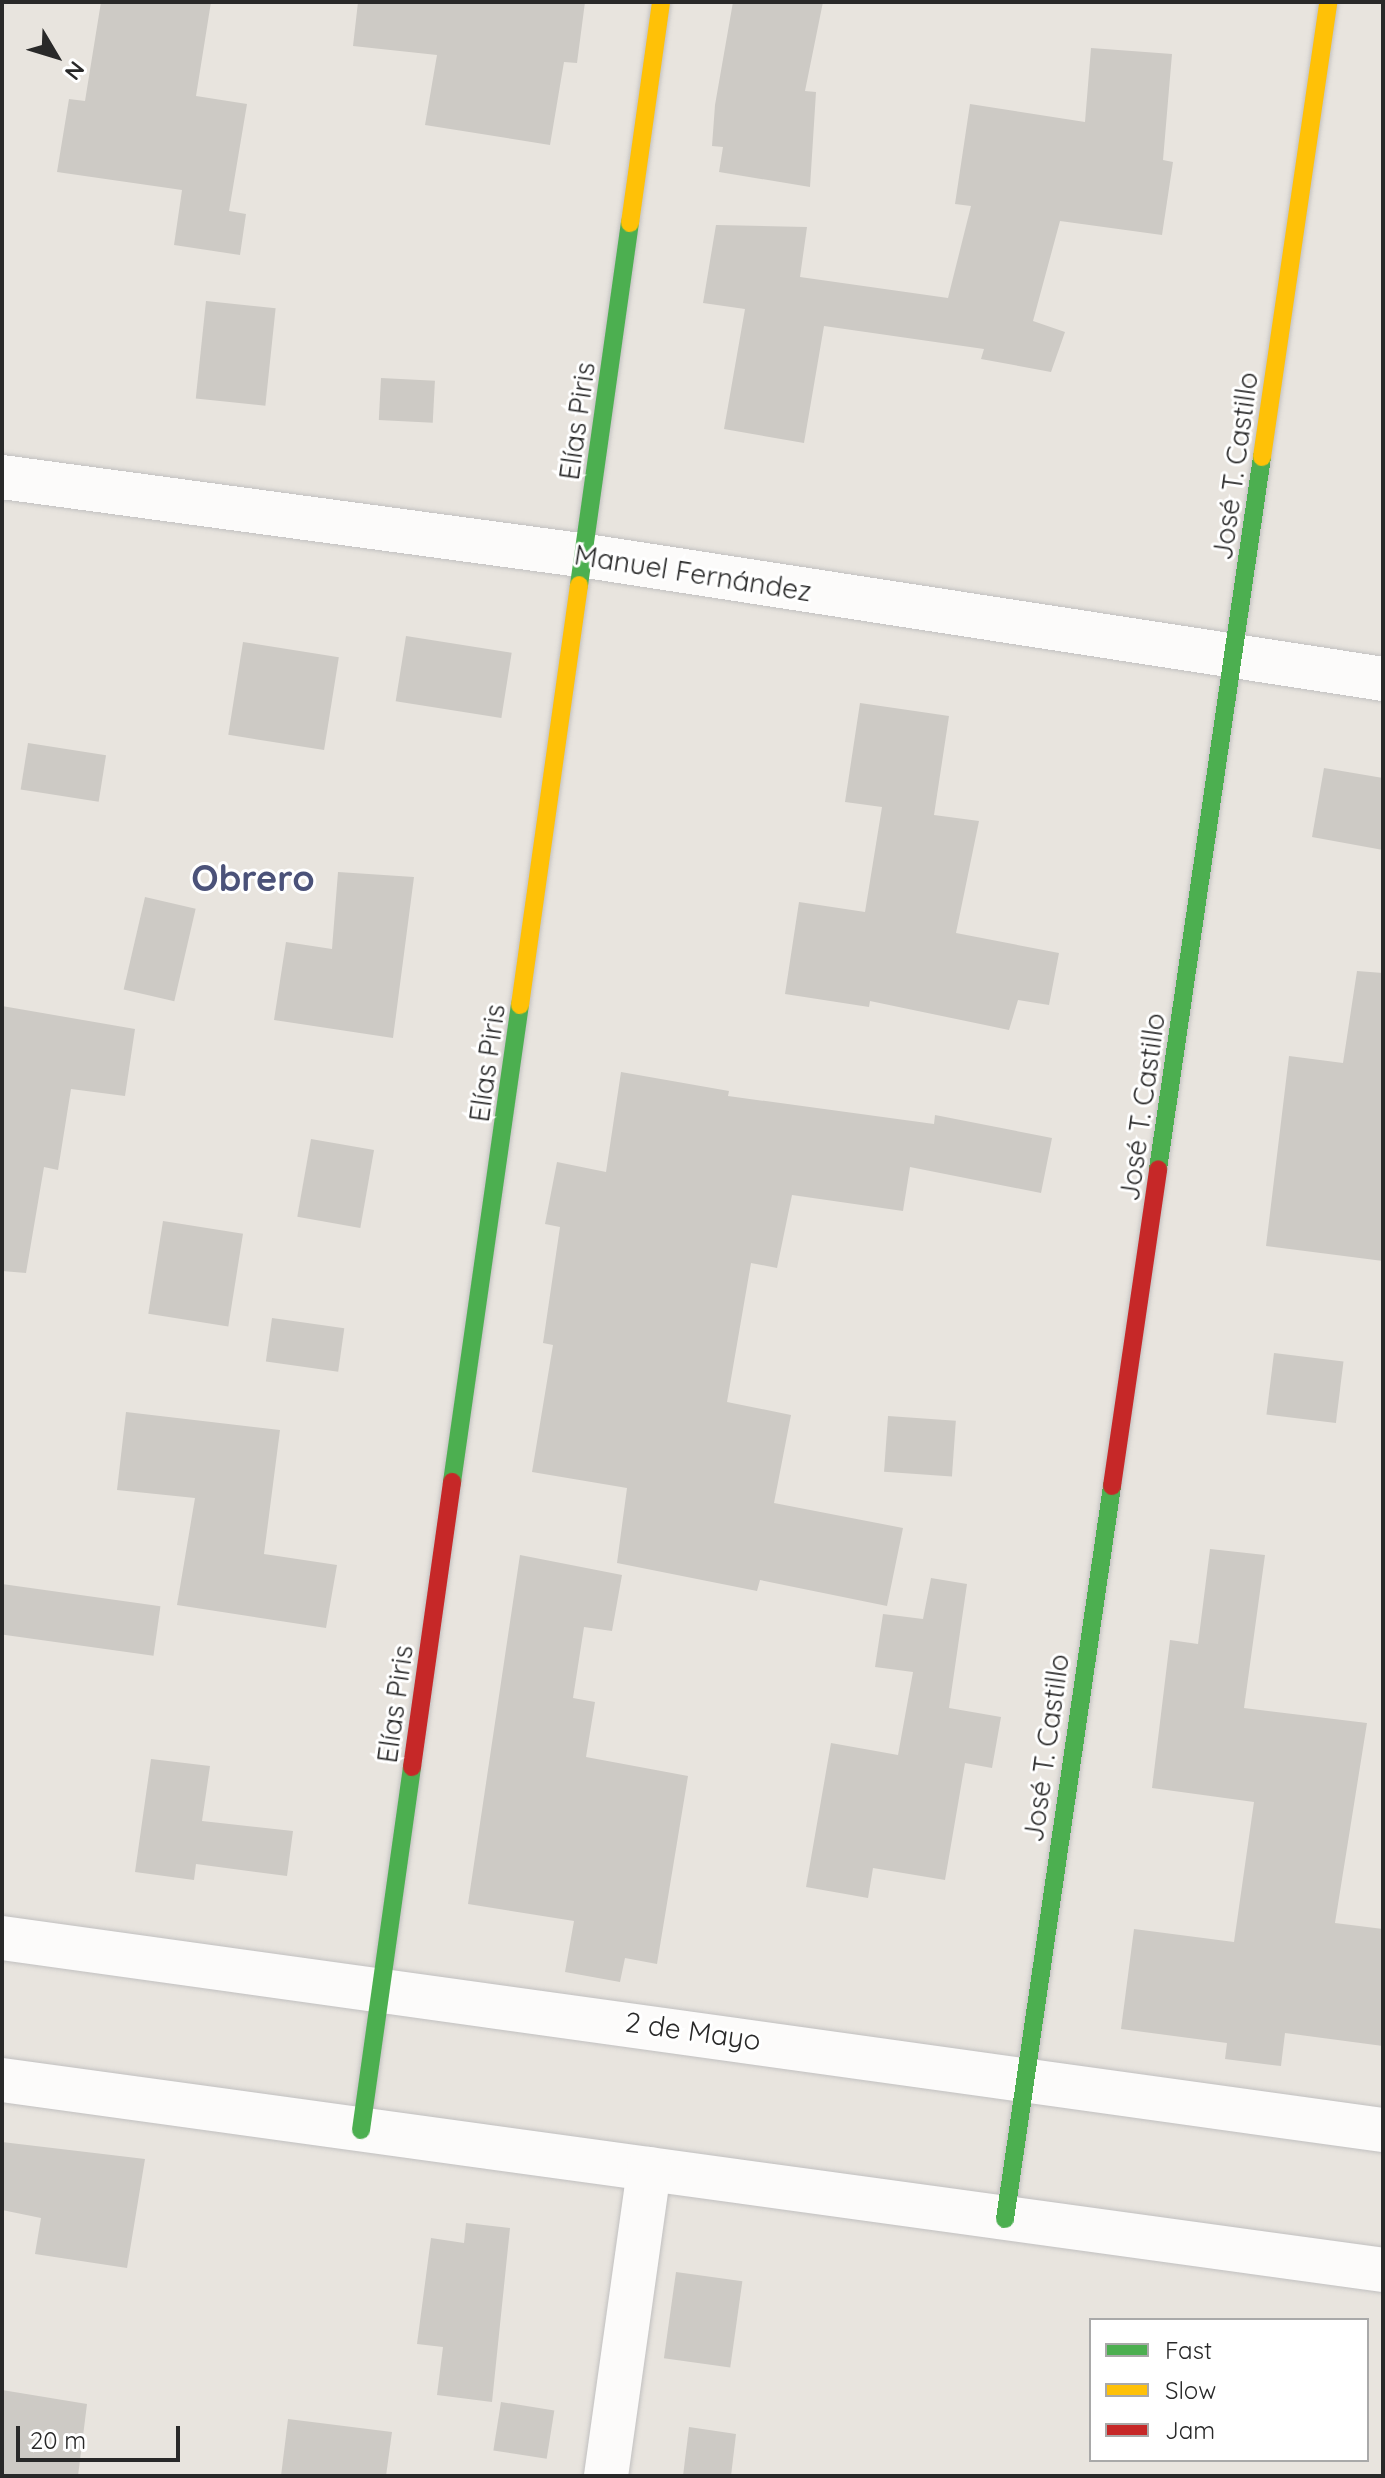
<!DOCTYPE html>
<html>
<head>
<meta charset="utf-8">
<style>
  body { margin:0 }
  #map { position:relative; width:1385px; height:2478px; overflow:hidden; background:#e8e4de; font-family:Quicksand,sans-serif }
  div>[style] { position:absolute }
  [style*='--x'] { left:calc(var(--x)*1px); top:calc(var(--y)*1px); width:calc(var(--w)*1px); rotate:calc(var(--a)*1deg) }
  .building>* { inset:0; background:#cdcac5; transform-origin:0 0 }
  .roads { filter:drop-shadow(0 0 2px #c1c0c0) drop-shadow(0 0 2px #c1c0c0) }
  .street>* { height:44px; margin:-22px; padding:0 22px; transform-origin:22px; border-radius:22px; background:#fcfbfa }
  .fast>* { height:18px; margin:-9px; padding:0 9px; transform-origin:9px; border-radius:9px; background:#4caf50 }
  .slow>* { height:18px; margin:-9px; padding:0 9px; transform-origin:9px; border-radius:9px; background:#ffc107 }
  .jam>* { height:18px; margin:-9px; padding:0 9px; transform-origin:9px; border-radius:9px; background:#c62828 }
  span { translate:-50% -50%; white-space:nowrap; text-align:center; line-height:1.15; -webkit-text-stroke:6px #fff; paint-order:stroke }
  .street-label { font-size:28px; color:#292929 }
  .district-label { font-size:36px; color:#4b5279; font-weight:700 }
  .frame { position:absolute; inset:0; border:4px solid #292929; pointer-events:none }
  .legend { position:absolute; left:1089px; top:2318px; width:280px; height:144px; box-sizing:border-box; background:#fff; border:2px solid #a9a9a9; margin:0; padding:10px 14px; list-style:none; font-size:24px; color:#292929 }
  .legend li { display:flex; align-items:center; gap:16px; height:40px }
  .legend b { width:40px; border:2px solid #a9a9a9 }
  .north { position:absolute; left:16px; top:16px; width:80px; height:80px; -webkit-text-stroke:6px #fff; paint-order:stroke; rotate:128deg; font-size:22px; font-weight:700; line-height:32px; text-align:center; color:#292929 }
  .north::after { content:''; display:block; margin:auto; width:28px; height:36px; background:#292929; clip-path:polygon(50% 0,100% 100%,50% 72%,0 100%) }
  .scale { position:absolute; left:16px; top:2426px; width:164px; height:36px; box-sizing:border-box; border:4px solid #292929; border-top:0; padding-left:10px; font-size:24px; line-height:28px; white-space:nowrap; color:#292929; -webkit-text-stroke:6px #fff; paint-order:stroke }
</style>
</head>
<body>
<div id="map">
  <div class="building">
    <i style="clip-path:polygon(101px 2px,211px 2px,196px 96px,247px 104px,229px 211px,246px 214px,240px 255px,174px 245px,182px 190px,57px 172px,69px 99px,85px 101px)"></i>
    <i style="clip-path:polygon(358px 2px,585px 2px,577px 63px,564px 62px,550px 145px,425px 125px,437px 55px,353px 46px)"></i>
    <i style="clip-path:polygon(733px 2px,823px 2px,805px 91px,816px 92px,810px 187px,719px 172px,723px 147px,712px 146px,715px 105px)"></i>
    <i style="clip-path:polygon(1091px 48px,1172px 54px,1163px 160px,1173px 162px,1162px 235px,1060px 221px,1033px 321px,1065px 332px,1051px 372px,981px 359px,984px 349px,824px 326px,804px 443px,724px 429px,745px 309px,703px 303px,716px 225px,807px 227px,800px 277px,948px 298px,971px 206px,955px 204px,970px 104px,1085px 122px)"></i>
    <i style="left:206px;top:301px;width:70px;height:98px;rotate:6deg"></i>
    <i style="left:381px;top:378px;width:54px;height:42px;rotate:3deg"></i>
    <i style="left:406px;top:636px;width:107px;height:66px;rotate:9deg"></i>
    <i style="left:243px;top:642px;width:97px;height:94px;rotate:9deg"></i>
    <i style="clip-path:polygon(860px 703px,949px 716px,934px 815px,979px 821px,956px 933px,1059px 953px,1049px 1005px,1018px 1000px,1009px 1030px,870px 1001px,869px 1007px,785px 994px,799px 902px,865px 912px,882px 807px,845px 802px)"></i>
    <i style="left:28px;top:743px;width:79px;height:47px;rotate:9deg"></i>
    <i style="clip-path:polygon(1324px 768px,1383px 778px,1383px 850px,1312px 837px)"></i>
    <i style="clip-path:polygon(338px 872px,414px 877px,393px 1038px,274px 1020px,286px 942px,332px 949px)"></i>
    <i style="left:145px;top:897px;width:52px;height:95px;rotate:13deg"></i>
    <i style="clip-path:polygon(1357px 971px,1383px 973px,1383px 1261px,1266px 1246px,1289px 1056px,1343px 1063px)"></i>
    <i style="clip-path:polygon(2px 1006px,135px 1029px,125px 1096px,71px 1089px,58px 1170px,44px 1167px,26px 1273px,2px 1271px)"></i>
    <i style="clip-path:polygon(621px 1072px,729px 1091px,728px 1096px,934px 1124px,935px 1115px,1052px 1138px,1041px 1193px,910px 1167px,903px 1211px,792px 1195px,777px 1268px,751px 1263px,727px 1402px,791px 1415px,774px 1503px,903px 1528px,887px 1606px,760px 1580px,757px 1591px,617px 1563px,627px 1488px,532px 1472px,553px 1345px,543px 1343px,560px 1227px,545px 1224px,557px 1162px,606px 1172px)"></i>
    <i style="left:311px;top:1139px;width:64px;height:79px;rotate:10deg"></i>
    <i style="left:163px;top:1221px;width:81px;height:94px;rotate:9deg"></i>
    <i style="left:272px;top:1318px;width:73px;height:44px;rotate:8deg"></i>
    <i style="left:1274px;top:1353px;width:70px;height:62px;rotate:7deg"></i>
    <i style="clip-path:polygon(126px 1412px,280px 1430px,264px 1554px,337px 1565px,326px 1628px,177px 1605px,195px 1498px,117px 1490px)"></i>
    <i style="left:888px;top:1416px;width:68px;height:56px;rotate:4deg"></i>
    <i style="clip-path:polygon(1210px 1549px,1265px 1555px,1244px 1708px,1367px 1723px,1335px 1923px,1383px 1929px,1383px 2046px,1285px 2033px,1281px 2066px,1225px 2059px,1227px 2043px,1121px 2029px,1134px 1929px,1234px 1942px,1254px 1802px,1152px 1788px,1170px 1640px,1198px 1644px)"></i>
    <i style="clip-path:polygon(520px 1555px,622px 1575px,612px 1631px,584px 1627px,573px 1698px,595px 1702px,586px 1757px,688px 1776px,657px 1964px,625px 1958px,620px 1982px,565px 1972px,574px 1921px,468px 1904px)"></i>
    <i style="clip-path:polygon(931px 1578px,967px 1584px,949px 1708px,1001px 1717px,992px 1768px,965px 1763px,945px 1880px,873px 1868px,868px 1898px,806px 1887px,831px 1743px,898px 1755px,913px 1672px,875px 1667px,883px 1614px,923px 1619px)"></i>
    <i style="left:2px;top:1584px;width:160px;height:50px;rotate:8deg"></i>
    <i style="clip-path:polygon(151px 1759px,210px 1766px,202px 1821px,293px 1831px,287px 1876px,196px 1864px,194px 1880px,135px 1872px)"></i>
    <i style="clip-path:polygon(2px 2142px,145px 2159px,127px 2268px,35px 2254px,41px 2218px,2px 2210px)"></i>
    <i style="clip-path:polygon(466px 2223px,510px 2228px,492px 2402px,437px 2395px,443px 2347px,417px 2344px,431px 2238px,464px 2243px)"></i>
    <i style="left:676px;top:2272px;width:67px;height:87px;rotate:8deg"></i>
    <i style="clip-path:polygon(2px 2390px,87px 2404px,78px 2476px,2px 2476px)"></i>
    <i style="left:501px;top:2402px;width:54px;height:49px;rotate:9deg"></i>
    <i style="clip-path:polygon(288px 2419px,392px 2432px,386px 2476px,281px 2476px)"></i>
    <i style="clip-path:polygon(689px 2427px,736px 2434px,731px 2476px,683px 2476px)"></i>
  </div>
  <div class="roads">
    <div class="street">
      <i style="--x:2;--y:477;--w:590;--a:7.69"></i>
      <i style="--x:587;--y:556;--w:805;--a:8.78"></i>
      <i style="--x:2;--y:1938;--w:1394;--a:7.92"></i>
      <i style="--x:2;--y:2080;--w:1394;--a:7.83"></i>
      <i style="--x:606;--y:2476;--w:310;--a:-82"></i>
    </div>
    <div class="fast">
      <i style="--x:579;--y:585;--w:366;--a:-82"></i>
      <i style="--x:1158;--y:1169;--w:720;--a:-81.69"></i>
      <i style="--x:452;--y:1482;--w:482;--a:-81.9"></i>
      <i style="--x:361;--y:2130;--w:367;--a:-82"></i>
      <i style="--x:1005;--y:2219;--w:741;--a:-81.69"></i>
    </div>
    <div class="slow">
      <i style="--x:630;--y:223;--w:223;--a:-82"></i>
      <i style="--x:1262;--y:457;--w:460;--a:-81.7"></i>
      <i style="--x:520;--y:1005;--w:424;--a:-82"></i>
    </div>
    <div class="jam">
      <i style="--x:1112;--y:1486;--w:320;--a:-81.7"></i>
      <i style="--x:412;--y:1767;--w:288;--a:-82"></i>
    </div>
  </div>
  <div class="street-label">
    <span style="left:577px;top:421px;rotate:-82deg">Elías Piris</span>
    <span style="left:1235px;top:466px;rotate:-82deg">José T. Castillo</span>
    <span style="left:693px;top:573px;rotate:9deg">Manuel Fernández</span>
    <span style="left:487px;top:1063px;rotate:-82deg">Elías Piris</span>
    <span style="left:1142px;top:1107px;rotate:-82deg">José T. Castillo</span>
    <span style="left:395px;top:1704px;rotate:-82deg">Elías Piris</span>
    <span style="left:1046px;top:1748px;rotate:-82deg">José T. Castillo</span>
    <span style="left:693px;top:2031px;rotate:8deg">2 de Mayo</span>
  </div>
  <div class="district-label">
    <span style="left:253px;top:878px">Obrero</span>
  </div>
  <div class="frame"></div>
  <ul class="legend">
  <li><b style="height:10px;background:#4caf50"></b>Fast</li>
  <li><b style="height:10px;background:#ffc107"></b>Slow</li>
  <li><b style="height:10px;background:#c62828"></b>Jam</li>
  </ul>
  <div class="north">N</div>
  <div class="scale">20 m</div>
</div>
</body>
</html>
